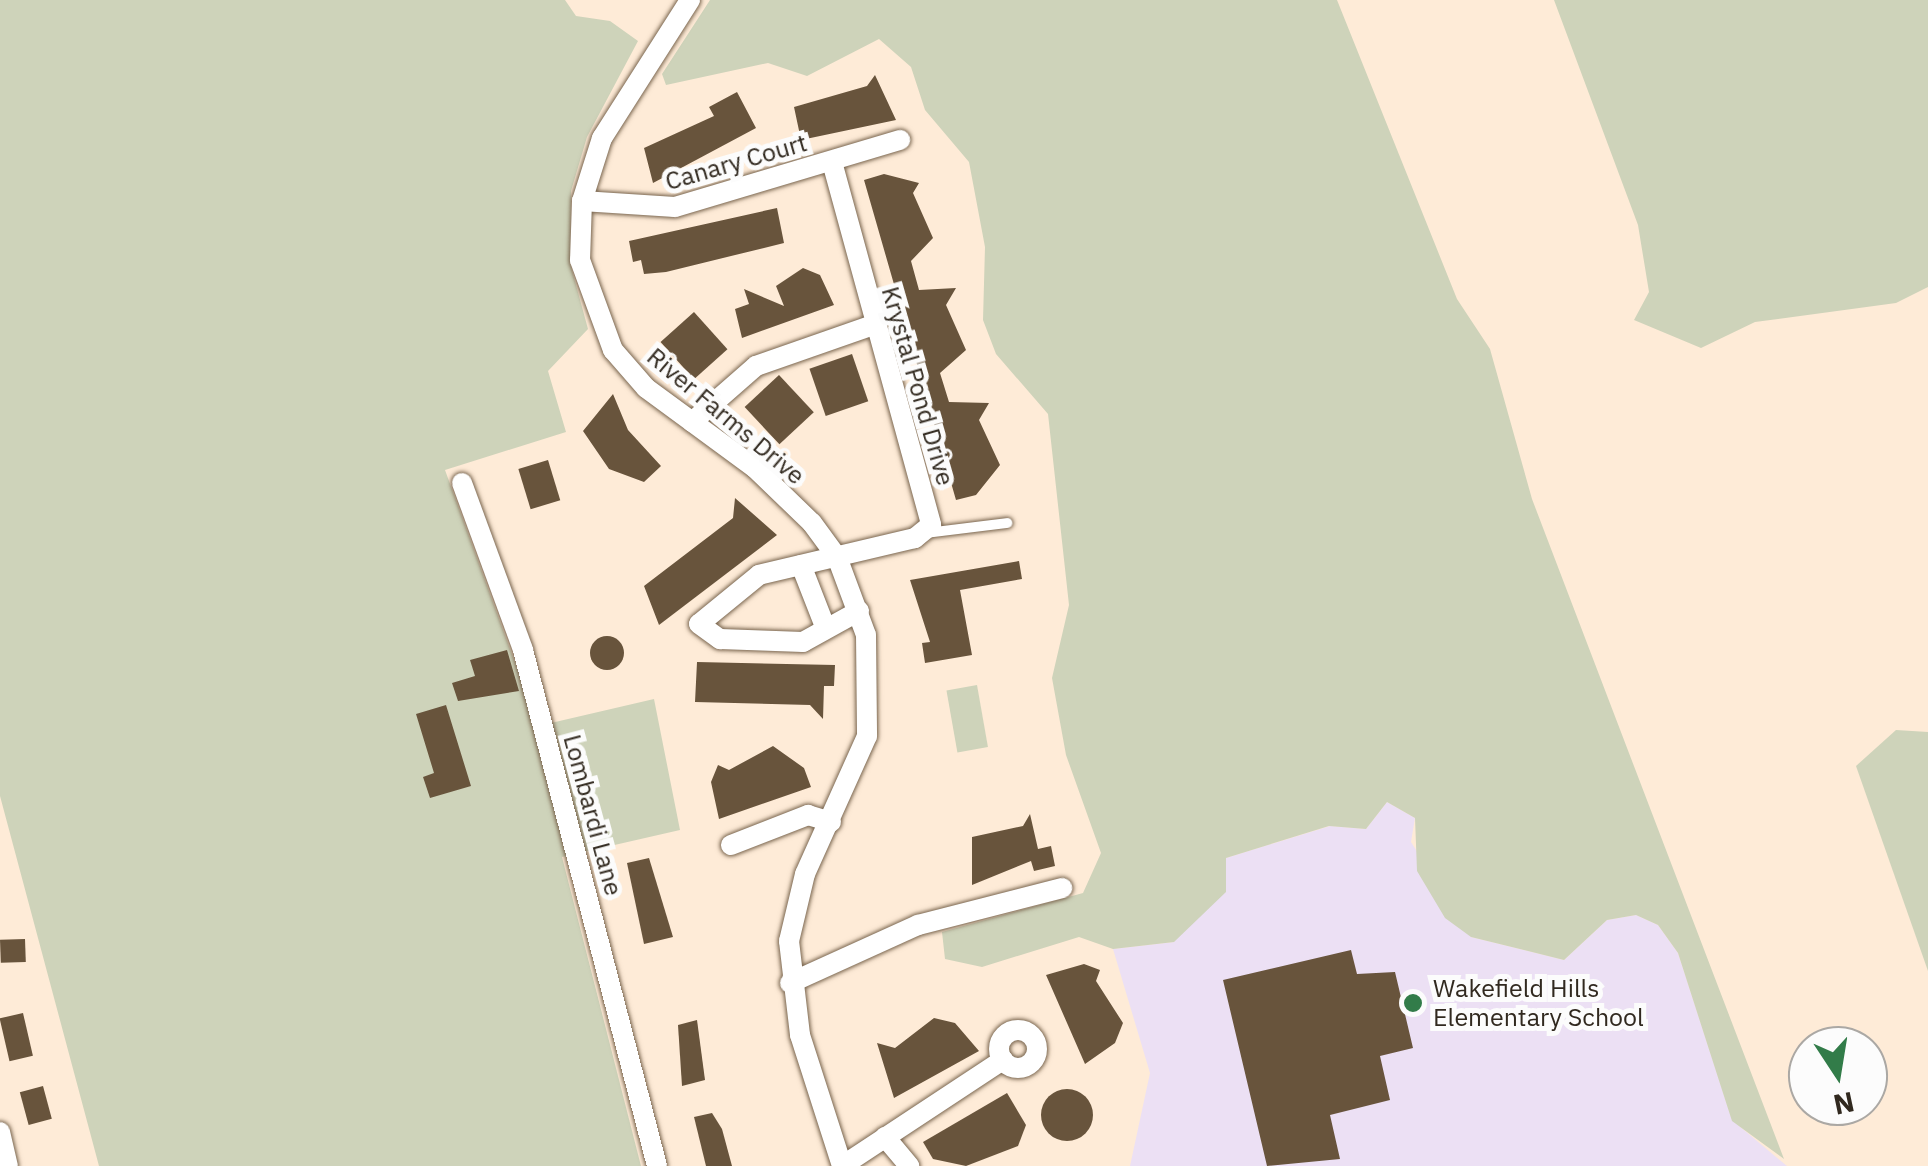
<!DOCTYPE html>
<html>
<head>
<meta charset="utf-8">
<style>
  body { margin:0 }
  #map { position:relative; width:1928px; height:1166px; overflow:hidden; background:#feebd7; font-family:"IBM Plex Sans",sans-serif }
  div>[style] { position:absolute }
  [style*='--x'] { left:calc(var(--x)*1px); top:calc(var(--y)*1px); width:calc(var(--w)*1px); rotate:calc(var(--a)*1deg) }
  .education>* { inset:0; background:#ece0f4 }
  .green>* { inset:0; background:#ced3ba; transform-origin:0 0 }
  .building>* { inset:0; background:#68543c; transform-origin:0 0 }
  .round { border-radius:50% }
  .roads { filter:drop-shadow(0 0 2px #79654e) drop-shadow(0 0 2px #79654e) }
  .service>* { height:10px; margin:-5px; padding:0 5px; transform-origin:5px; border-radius:5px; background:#fff }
  .minor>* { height:20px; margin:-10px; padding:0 10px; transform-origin:10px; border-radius:10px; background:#fff }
  .minor>.ring { margin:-10px; padding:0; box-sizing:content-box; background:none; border:20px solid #fff; border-radius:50% }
  .dots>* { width:28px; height:28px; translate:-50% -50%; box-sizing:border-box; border:5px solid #fcfcfc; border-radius:50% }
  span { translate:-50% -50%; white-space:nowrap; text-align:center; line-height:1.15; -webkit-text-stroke:10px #fcfcfc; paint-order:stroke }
  .street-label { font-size:25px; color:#31291f }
  .poi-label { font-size:25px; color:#31291f }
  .left { translate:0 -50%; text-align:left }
  .north { position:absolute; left:1788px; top:1026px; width:100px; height:100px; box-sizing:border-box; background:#fcfcfc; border:2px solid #aba8a4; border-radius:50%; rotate:168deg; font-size:28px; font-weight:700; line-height:40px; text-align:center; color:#31291f }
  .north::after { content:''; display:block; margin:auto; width:35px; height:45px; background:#327c49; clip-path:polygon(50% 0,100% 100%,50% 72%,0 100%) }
</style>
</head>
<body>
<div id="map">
  <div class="education">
    <i style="clip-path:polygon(1387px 802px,1415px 818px,1411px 842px,1471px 937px,1564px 960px,1607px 920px,1636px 915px,1658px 925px,1678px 953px,1732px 1120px,1787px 1166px,1130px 1166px,1150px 1073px,1113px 949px,1174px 942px,1226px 858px,1330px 826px,1366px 829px)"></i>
  </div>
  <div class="green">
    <i style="clip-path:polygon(0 0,565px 0,576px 16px,610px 21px,638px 41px,587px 137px,571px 191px,570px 263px,588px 329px,548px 371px,566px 432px,445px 470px,538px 726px,654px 699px,680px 830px,562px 857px,641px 1166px,99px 1166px,0 796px)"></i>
    <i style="clip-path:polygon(710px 0,1337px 0,1457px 299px,1490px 349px,1532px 499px,1784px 1159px,1732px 1121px,1678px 953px,1658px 925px,1636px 915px,1607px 920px,1564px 960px,1471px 937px,1445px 918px,1417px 871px,1415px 818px,1387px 802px,1366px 829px,1329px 826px,1226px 858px,1226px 892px,1174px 942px,1113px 949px,1079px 937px,982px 967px,945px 959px,942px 932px,1083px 893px,1101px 853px,1066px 755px,1052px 678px,1069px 605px,1048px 414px,996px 354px,983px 320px,985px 247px,969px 162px,925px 110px,911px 67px,879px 39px,807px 76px,768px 63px,666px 85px,662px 74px)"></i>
    <i style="clip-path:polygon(1554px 0,1928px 0,1928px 287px,1896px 303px,1755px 322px,1701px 348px,1634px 320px,1649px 292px,1638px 225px)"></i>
    <i style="left:977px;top:685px;width:63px;height:31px;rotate:80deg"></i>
    <i style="clip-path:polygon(1896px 730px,1928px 732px,1928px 971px,1856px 766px)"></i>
  </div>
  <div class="building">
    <i style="clip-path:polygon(875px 75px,896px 120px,801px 140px,794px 107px,867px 86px)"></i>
    <i style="clip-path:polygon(737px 92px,756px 128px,653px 183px,644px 148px,714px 116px,709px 107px)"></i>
    <i style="clip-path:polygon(884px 174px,919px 183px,913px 193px,933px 238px,911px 261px,919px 290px,956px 288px,946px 305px,966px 350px,940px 373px,949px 402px,989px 403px,979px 420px,1000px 465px,976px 495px,956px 500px,864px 180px)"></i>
    <i style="clip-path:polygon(777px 208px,784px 243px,666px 272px,644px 274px,641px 260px,633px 262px,629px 241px)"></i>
    <i style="clip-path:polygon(803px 268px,820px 275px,834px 305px,742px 338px,735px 309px,749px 304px,744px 289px,784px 306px,776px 286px)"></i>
    <i style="left:694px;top:312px;width:50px;height:45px;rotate:48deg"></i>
    <i style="left:852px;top:354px;width:50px;height:45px;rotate:71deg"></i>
    <i style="left:779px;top:375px;width:51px;height:47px;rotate:47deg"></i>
    <i style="clip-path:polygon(613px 394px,628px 430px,661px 466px,644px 482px,609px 469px,583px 431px)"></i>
    <i style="left:548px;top:460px;width:42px;height:31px;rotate:73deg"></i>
    <i style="clip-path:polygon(735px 498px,777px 535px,659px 625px,644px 586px,733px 518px)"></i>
    <i style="clip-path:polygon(1019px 561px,1022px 579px,960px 590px,972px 655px,925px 663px,922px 643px,930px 642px,910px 580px)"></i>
    <i class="round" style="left:590px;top:636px;width:34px;height:34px"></i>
    <i style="clip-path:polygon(507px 650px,519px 691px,458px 701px,452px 683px,475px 676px,470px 660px)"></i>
    <i style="clip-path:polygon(697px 662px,835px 665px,834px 686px,824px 686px,823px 719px,810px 705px,695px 702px)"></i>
    <i style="clip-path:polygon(446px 705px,471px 786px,430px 798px,423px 777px,434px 773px,416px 714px)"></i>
    <i style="clip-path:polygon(773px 746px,804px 768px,811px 787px,719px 819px,711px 782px,718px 765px,729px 770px)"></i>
    <i style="clip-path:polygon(1030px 814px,1038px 849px,1051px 846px,1055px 866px,1034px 871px,1031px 861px,972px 885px,972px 837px,1023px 826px)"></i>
    <i style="clip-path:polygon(649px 858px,673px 937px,644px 944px,627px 863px)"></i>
    <i style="left:25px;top:939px;width:23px;height:25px;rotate:88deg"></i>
    <i style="clip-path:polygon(1351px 950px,1357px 974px,1395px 972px,1413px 1048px,1380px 1056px,1390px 1100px,1330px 1115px,1340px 1159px,1267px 1166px,1223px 980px)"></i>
    <i style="clip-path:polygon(1084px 964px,1100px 970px,1096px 981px,1123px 1023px,1115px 1043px,1085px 1064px,1046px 975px)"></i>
    <i style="left:23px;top:1013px;width:44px;height:24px;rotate:77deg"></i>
    <i style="clip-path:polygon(934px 1018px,955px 1023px,979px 1051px,894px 1098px,877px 1043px,895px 1048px)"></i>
    <i style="clip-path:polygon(697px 1020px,705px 1080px,682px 1086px,678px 1025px)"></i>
    <i style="left:43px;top:1086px;width:34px;height:24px;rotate:75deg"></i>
    <i class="round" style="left:1041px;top:1089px;width:52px;height:52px"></i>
    <i style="clip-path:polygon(1007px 1093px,1026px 1125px,1018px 1146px,966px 1166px,933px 1159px,923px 1142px)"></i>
    <i style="clip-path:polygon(712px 1113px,722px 1129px,732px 1166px,706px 1166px,694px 1117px)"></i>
  </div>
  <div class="roads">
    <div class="service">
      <i style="--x:926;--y:533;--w:82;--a:-7"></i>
    </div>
    <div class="minor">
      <i style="--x:690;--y:0;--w:164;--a:122.5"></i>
      <i style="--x:602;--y:138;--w:66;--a:107.6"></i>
      <i style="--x:582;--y:201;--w:59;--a:91.9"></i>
      <i style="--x:580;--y:260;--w:96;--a:69.9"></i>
      <i style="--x:613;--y:350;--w:50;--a:49"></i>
      <i style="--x:646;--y:388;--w:135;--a:36.3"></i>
      <i style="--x:755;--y:468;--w:79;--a:44"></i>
      <i style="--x:812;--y:523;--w:42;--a:53.7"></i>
      <i style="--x:837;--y:557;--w:83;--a:69.6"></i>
      <i style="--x:866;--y:635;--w:101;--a:89.4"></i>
      <i style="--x:867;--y:736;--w:151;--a:114.2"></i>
      <i style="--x:805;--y:874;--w:69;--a:103.4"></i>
      <i style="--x:789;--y:941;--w:95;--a:83.3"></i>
      <i style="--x:800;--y:1035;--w:138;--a:72.2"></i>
      <i style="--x:832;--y:162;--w:376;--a:74.7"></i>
      <i style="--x:931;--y:525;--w:21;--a:141"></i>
      <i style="--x:915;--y:538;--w:160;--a:166.7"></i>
      <i style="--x:759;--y:575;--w:77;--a:140.8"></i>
      <i style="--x:699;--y:624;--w:26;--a:36"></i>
      <i style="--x:720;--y:639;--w:83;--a:2.1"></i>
      <i style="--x:803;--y:642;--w:64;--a:-29"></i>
      <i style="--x:582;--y:201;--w:93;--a:3.7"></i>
      <i style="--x:675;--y:207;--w:235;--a:-16.6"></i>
      <i style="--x:692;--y:422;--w:85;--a:-41.2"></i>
      <i style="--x:756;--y:366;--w:124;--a:-19.3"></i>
      <i style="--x:462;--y:483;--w:178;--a:69.9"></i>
      <i style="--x:523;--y:650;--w:533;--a:75.44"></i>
      <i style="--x:801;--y:565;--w:63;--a:68.7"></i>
      <i style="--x:731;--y:845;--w:83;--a:-21.3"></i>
      <i style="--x:808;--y:815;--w:24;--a:17"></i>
      <i style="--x:790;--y:983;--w:141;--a:-24.4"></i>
      <i style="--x:918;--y:925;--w:149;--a:-14.4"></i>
      <i class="ring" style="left:999px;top:1030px;width:18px;height:18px"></i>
      <i style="--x:0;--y:1132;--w:35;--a:77"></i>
      <i style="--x:885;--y:1137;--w:38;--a:50"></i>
      <i style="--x:842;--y:1166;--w:193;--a:-33.4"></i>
    </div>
  </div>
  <div class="dots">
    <i style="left:1413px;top:1003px;background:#327c49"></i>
  </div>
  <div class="street-label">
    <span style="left:736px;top:162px;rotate:-16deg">Canary Court</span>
    <span style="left:918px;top:386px;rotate:74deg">Krystal Pond Drive</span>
    <span style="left:726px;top:416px;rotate:40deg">River Farms Drive</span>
    <span style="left:593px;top:815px;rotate:75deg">Lombardi Lane</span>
  </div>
  <div class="poi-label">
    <span class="left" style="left:1433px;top:1003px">Wakefield Hills<br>Elementary School</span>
  </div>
  <div class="north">N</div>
</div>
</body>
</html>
